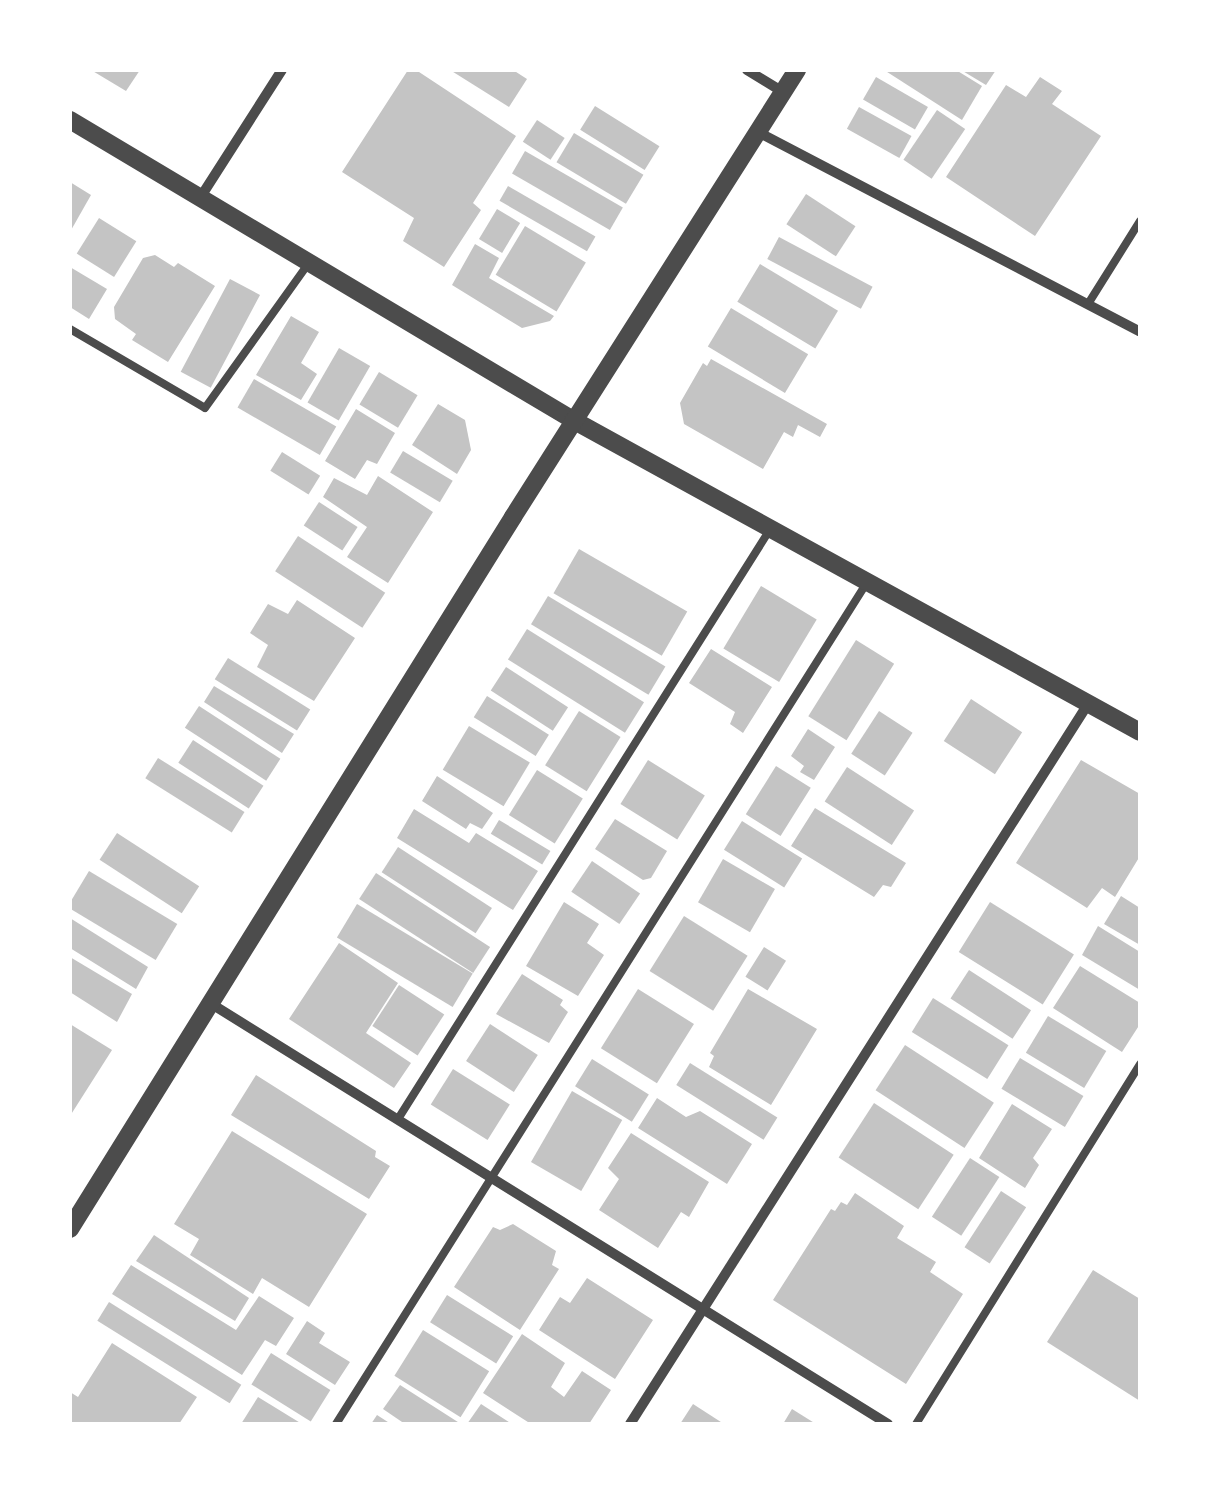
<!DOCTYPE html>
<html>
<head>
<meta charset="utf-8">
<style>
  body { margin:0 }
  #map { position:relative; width:1210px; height:1494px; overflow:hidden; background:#fff; font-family:"Roboto Condensed",sans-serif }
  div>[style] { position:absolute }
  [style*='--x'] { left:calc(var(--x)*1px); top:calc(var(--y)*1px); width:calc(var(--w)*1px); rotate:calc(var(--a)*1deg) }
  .building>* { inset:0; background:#c4c4c4; transform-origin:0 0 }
  .service>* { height:8px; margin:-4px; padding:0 4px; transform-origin:4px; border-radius:4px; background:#4c4c4c }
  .minor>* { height:10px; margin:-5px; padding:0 5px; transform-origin:5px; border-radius:5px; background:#4c4c4c }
  .tertiary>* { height:18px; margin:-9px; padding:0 9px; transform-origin:9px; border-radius:9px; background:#4c4c4c }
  span { translate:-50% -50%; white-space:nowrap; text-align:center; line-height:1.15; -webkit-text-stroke:9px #fff; paint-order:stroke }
  .frame { position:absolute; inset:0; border:72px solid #fff; pointer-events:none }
</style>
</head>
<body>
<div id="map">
  <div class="building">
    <i style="clip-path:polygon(91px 70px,140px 70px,126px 91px)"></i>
    <i style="clip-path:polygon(408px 70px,416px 70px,516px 136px,473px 203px,481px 210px,444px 267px,403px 241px,414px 218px,342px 172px)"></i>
    <i style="clip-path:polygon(450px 70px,513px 70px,527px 79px,509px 107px)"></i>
    <i style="clip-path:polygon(884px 70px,956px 70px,982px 86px,962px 120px)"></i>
    <i style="clip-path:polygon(961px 70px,996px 70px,986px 85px)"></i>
    <i style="left:876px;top:77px;width:60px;height:26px;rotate:30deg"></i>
    <i style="clip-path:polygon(1040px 77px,1062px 91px,1052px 104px,1101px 136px,1035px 236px,946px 177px,1006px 85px,1026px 97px)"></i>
    <i style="left:595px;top:106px;width:76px;height:28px;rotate:32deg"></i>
    <i style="left:859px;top:107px;width:60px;height:25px;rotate:29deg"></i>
    <i style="left:937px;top:110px;width:34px;height:60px;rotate:34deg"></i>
    <i style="left:537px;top:120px;width:33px;height:26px;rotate:33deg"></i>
    <i style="left:574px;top:133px;width:81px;height:34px;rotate:31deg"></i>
    <i style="left:525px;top:151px;width:113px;height:26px;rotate:30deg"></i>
    <i style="clip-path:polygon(70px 182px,91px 195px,70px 232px)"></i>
    <i style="left:508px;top:186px;width:101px;height:17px;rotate:30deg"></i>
    <i style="left:806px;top:194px;width:59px;height:36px;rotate:33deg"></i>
    <i style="left:497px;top:209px;width:27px;height:35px;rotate:31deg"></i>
    <i style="left:99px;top:218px;width:44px;height:42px;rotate:32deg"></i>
    <i style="left:525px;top:226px;width:71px;height:57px;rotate:31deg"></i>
    <i style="left:779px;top:237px;width:106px;height:25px;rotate:28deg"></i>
    <i style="clip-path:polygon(475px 244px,499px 258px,489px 278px,554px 316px,550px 321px,522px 328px,452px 285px)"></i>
    <i style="clip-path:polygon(155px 255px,174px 267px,178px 263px,215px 286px,168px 362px,132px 340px,136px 334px,115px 319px,114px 307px,143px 258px)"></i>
    <i style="left:760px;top:264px;width:91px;height:44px;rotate:31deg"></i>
    <i style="clip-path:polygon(70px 267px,107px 289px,89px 319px,70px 307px)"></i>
    <i style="left:230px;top:279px;width:34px;height:105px;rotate:28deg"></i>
    <i style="left:731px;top:308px;width:90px;height:45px;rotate:31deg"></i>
    <i style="clip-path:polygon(291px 316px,319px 332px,301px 363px,317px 374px,301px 400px,256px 375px)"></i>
    <i style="left:339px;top:348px;width:36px;height:63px;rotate:30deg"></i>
    <i style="clip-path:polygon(711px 359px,827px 424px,820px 437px,798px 425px,793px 437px,784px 432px,763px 469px,684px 424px,680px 403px,703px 363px,707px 366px)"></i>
    <i style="left:379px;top:372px;width:45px;height:38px;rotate:31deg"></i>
    <i style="left:254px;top:379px;width:95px;height:33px;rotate:30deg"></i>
    <i style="clip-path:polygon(438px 404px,465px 420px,471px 450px,457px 474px,412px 445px)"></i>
    <i style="clip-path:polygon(356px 409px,395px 433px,377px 464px,367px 460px,355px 479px,325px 461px)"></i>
    <i style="left:403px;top:451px;width:58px;height:25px;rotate:31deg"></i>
    <i style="left:282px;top:452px;width:45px;height:22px;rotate:32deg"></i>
    <i style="clip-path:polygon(378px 476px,433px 512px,388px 583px,347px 557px,367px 527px,323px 497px,334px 478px,367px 495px)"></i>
    <i style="left:319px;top:502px;width:46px;height:28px;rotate:33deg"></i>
    <i style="left:298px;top:536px;width:104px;height:42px;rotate:33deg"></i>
    <i style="left:579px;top:549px;width:125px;height:51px;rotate:30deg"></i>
    <i style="left:761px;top:586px;width:65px;height:73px;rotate:31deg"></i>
    <i style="left:548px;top:596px;width:137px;height:33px;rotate:31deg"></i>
    <i style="clip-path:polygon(297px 600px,355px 638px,314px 701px,257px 667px,268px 645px,250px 633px,268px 604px,288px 614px)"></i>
    <i style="left:527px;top:629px;width:138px;height:36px;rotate:32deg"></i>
    <i style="left:856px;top:640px;width:45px;height:90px;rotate:32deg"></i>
    <i style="clip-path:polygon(711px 649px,772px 687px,743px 733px,730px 724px,735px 712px,689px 683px)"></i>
    <i style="left:228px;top:658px;width:97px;height:25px;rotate:32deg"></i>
    <i style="left:506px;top:667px;width:74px;height:28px;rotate:33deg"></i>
    <i style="clip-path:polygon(214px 686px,294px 734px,282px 753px,204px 702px)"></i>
    <i style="left:487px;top:696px;width:73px;height:25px;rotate:32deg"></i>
    <i style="left:971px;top:699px;width:61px;height:50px;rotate:33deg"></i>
    <i style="left:199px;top:706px;width:97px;height:26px;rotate:33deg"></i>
    <i style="left:579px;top:711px;width:49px;height:64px;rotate:32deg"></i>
    <i style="left:879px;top:711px;width:40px;height:51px;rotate:33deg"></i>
    <i style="left:469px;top:726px;width:71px;height:51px;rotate:31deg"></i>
    <i style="clip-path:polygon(808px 729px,835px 747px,814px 780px,800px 772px,804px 766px,791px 756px)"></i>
    <i style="left:193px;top:740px;width:84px;height:27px;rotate:33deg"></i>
    <i style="left:158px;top:758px;width:102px;height:24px;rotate:32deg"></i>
    <i style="left:648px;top:760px;width:67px;height:52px;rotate:32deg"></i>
    <i style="clip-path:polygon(1081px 760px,1140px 794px,1140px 856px,1115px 897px,1102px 888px,1087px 908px,1016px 863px)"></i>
    <i style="left:776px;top:766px;width:41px;height:57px;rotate:32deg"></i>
    <i style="left:847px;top:767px;width:80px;height:41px;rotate:33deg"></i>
    <i style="left:537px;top:770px;width:54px;height:53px;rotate:32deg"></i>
    <i style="clip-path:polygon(437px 776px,493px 813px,482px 829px,470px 823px,466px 829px,422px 801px)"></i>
    <i style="clip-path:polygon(815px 808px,906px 863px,891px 887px,883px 885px,874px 897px,791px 846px)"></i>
    <i style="clip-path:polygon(414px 809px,469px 843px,476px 833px,538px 871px,513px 910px,397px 838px)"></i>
    <i style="clip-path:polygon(615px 819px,667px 851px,651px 878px,643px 880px,595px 849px)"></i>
    <i style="left:499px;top:820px;width:60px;height:16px;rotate:31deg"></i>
    <i style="left:742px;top:821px;width:71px;height:34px;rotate:32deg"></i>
    <i style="left:117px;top:833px;width:98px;height:32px;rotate:33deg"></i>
    <i style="left:398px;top:847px;width:112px;height:30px;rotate:33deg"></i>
    <i style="left:723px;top:859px;width:60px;height:50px;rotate:30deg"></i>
    <i style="left:592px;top:861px;width:58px;height:37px;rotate:34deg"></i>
    <i style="left:89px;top:871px;width:103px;height:42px;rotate:31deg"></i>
    <i style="left:376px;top:873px;width:136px;height:31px;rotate:33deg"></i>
    <i style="clip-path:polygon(1121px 896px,1140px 908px,1140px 945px,1104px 924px)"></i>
    <i style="clip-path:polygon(564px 902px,599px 924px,587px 943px,604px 955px,578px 996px,526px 966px)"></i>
    <i style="left:990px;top:902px;width:99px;height:59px;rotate:32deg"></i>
    <i style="left:357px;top:904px;width:135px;height:39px;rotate:31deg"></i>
    <i style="left:684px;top:916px;width:75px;height:65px;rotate:32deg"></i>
    <i style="clip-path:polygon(70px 918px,148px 967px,136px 989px,70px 948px)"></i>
    <i style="clip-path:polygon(1098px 926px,1140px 952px,1140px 990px,1082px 955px)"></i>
    <i style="clip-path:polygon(339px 943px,398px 983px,366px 1033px,411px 1063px,394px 1088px,289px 1019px)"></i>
    <i style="left:764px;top:947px;width:26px;height:35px;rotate:32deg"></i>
    <i style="clip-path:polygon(70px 957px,132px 994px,117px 1022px,70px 992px)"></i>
    <i style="clip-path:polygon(1080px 966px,1140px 1003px,1140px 1024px,1122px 1052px,1053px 1008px)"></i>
    <i style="left:969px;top:970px;width:74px;height:34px;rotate:33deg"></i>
    <i style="clip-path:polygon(522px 974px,563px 1000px,560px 1005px,568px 1012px,549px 1043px,496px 1014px)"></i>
    <i style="left:399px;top:985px;width:54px;height:49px;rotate:33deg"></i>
    <i style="left:638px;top:989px;width:66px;height:70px;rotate:32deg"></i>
    <i style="clip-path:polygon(748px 989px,817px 1029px,771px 1105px,709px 1067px,714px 1056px,710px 1053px)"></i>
    <i style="left:933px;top:998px;width:89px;height:40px;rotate:32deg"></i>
    <i style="left:1048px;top:1016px;width:68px;height:43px;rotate:31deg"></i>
    <i style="clip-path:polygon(70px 1024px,112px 1050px,70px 1116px)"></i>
    <i style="left:490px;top:1024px;width:57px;height:44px;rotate:33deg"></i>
    <i style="left:905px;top:1045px;width:106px;height:54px;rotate:33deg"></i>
    <i style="left:1020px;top:1058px;width:74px;height:36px;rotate:31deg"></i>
    <i style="left:592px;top:1059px;width:67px;height:32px;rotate:32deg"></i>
    <i style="left:690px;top:1063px;width:103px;height:26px;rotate:32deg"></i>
    <i style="left:453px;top:1069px;width:67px;height:42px;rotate:32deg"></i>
    <i style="clip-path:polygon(256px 1075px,376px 1151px,375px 1157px,390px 1166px,369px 1199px,231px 1115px)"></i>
    <i style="left:572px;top:1091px;width:58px;height:82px;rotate:30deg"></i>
    <i style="clip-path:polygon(657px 1098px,686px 1117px,700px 1111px,752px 1144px,727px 1184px,638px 1128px)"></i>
    <i style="left:874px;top:1103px;width:95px;height:65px;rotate:33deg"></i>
    <i style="clip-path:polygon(1012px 1104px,1052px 1129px,1033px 1158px,1039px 1165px,1025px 1188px,979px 1158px)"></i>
    <i style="clip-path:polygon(232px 1131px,367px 1214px,309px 1307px,262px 1278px,253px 1294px,190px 1255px,199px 1239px,174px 1224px)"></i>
    <i style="clip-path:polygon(631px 1133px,709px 1182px,689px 1217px,681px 1212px,658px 1248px,599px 1210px,619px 1179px,608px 1168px)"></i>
    <i style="left:970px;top:1158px;width:35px;height:70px;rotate:33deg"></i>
    <i style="left:1001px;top:1191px;width:30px;height:67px;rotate:33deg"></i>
    <i style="clip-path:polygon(855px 1193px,904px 1226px,897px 1238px,936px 1262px,930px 1272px,963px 1294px,906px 1384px,773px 1300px,831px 1209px,835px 1211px,841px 1202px,847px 1205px)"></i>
    <i style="clip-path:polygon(513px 1224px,556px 1251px,552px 1265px,559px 1269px,520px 1330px,454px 1287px,493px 1227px,500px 1230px)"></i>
    <i style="clip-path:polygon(154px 1235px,249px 1298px,235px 1321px,136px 1261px)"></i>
    <i style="clip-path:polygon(131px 1265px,236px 1330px,259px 1296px,294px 1318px,276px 1346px,265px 1340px,242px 1375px,112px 1294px)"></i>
    <i style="clip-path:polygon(1093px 1270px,1140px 1299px,1140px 1401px,1047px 1342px)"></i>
    <i style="clip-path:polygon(587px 1278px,653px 1320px,615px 1379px,539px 1330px,560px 1297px,570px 1303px)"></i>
    <i style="left:447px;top:1295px;width:78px;height:32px;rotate:32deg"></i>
    <i style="left:109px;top:1302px;width:156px;height:22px;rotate:32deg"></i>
    <i style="clip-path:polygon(307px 1321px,325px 1333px,319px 1343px,350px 1362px,335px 1385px,286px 1354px)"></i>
    <i style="left:423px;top:1330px;width:78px;height:54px;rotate:32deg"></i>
    <i style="clip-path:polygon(522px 1334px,565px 1363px,551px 1387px,564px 1397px,582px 1371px,611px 1390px,589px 1424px,531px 1424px,483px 1393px)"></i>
    <i style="clip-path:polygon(112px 1343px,197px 1397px,179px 1424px,70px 1424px,70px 1392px,78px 1397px)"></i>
    <i style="left:271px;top:1353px;width:70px;height:37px;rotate:32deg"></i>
    <i style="clip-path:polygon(400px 1385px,461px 1424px,405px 1424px,383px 1409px)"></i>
    <i style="clip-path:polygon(258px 1397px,302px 1424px,241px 1424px)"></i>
    <i style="clip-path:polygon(481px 1404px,512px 1424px,467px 1424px)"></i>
    <i style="clip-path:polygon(693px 1404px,724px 1424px,680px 1424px)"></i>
    <i style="clip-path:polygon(792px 1409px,816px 1424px,783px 1424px)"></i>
    <i style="clip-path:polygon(377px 1415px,391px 1424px,371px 1424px)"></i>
  </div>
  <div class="service">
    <i style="--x:1088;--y:304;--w:98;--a:-57.9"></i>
    <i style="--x:70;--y:329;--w:156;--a:30.3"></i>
    <i style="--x:205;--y:408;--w:178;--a:-54.4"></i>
    <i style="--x:398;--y:1119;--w:695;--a:-57.75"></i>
    <i style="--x:336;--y:1424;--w:993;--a:-57.75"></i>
    <i style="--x:916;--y:1424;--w:424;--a:-58.1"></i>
  </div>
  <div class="minor">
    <i style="--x:747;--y:70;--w:42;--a:31.4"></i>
    <i style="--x:758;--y:132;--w:431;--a:27.6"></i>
    <i style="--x:200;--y:198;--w:152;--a:-57.4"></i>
    <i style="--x:210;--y:1003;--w:798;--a:31.84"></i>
    <i style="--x:630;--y:1424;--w:853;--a:-57.54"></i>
  </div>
  <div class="tertiary">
    <i style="--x:70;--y:120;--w:586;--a:30.81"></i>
    <i style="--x:573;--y:420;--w:647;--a:28.82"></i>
    <i style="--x:70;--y:1229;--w:839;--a:-58.11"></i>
    <i style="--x:513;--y:517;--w:530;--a:-57.57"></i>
  </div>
  <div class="frame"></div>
</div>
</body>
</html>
